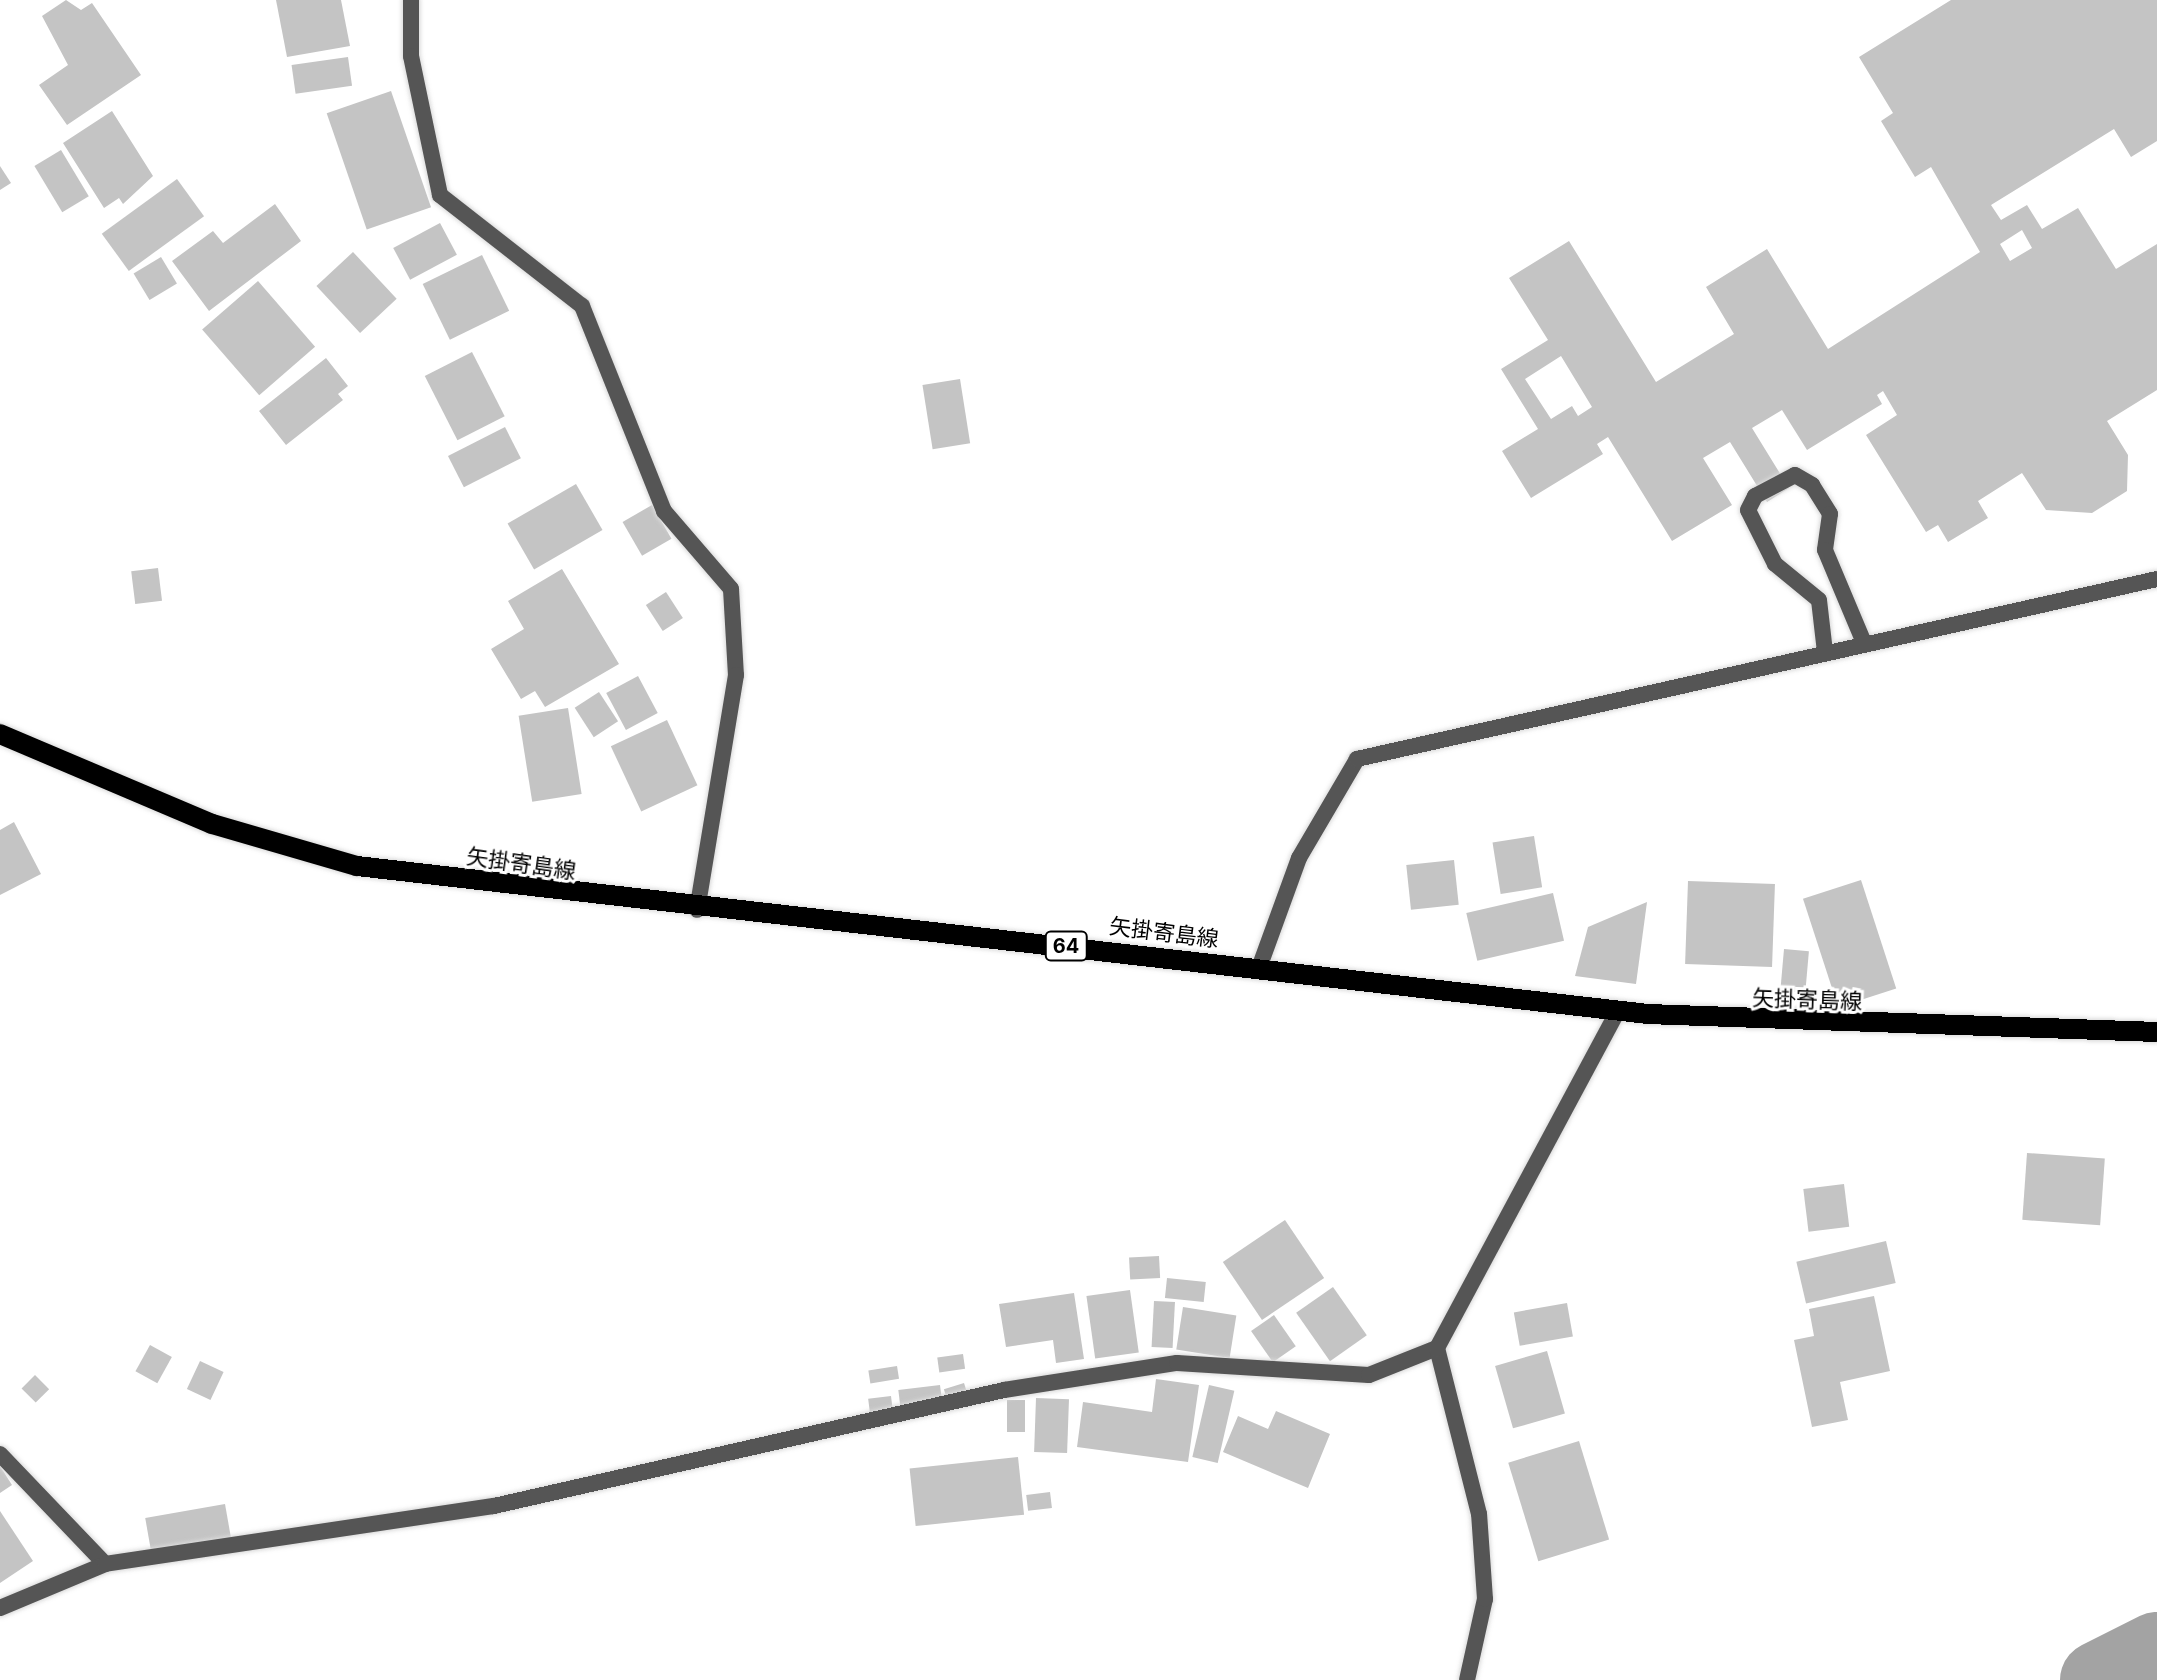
<!DOCTYPE html>
<html>
<head>
<meta charset="utf-8">
<style>
  body { margin:0 }
  #map { position:relative; width:2157px; height:1680px; overflow:hidden; background:#fff; font-family:Inter,"Noto Sans JP",sans-serif }
  div>[style] { position:absolute }
  [style*='--x'] { left:calc(var(--x)*1px); top:calc(var(--y)*1px); width:calc(var(--w)*1px); rotate:calc(var(--a)*1deg) }
  .river>* { height:78px; margin:-39px; padding:0 39px; transform-origin:39px; border-radius:39px; background:#a3a3a3 }
  .building>* { inset:0; background:#c4c4c4; transform-origin:0 0 }
  .roads { filter:drop-shadow(0 0 2px #dbdbdb) drop-shadow(0 0 2px #dbdbdb) }
  .lane>* { height:16px; margin:-8px; padding:0 8px; transform-origin:8px; border-radius:8px; background:#555 }
  .street>* { height:16px; margin:-8px; padding:0 8px; transform-origin:8px; border-radius:8px; background:#555 }
  .primary>* { height:20px; margin:-10px; padding:0 10px; transform-origin:10px; border-radius:10px; background:#000 }
  span { translate:-50% -50%; white-space:nowrap; text-align:center; line-height:1.15; -webkit-text-stroke:6px #fff; paint-order:stroke }
  .shield-label span { padding:2px 6px; background:#fff; border:2px solid; border-radius:6px; -webkit-text-stroke-width:0 }
  .shield-label { font-size:20px; color:#000; font-weight:700 }
  .street-label { font-size:22px; color:#000 }
</style>
</head>
<body>
<div id="map">
  <div class="river">
    <i style="--x:2099;--y:1680;--w:65;--a:-26.6"></i>
  </div>
  <div class="building">
    <i style="clip-path:polygon(66px 0,81px 10px,92px 3px,141px 75px,67px 125px,39px 85px,68px 65px,42px 16px)"></i>
    <i style="clip-path:polygon(276px 0,341px 0,350px 46px,287px 57px)"></i>
    <i style="clip-path:polygon(evenodd,1951px 0,2157px 0,2157px 141px,2131px 157px,2114px 129px,1991px 205px,2001px 220px,2027px 205px,2042px 229px,2078px 208px,2116px 269px,2157px 244px,2157px 390px,2107px 421px,2128px 455px,2127px 491px,2092px 513px,2046px 510px,2022px 473px,1978px 501px,1988px 518px,1948px 542px,1938px 525px,1926px 532px,1866px 435px,1897px 415px,1883px 391px,1877px 395px,1882px 404px,1807px 450px,1782px 410px,1752px 428px,1789px 488px,1767px 502px,1730px 442px,1703px 458px,1732px 505px,1672px 541px,1608px 437px,1597px 444px,1603px 454px,1531px 498px,1502px 451px,1538px 429px,1501px 369px,1548px 340px,1509px 278px,1569px 241px,1656px 382px,1734px 334px,1706px 287px,1767px 249px,1828px 349px,1980px 252px,1931px 167px,1915px 177px,1881px 121px,1893px 113px,1859px 57px,1951px 0,2022px 230px,2032px 248px,2010px 261px,2000px 244px,2022px 230px,1951px 0,1561px 356px,1592px 407px,1578px 416px,1572px 406px,1551px 419px,1525px 379px,1561px 356px)"></i>
    <i style="left:348px;top:57px;width:29px;height:57px;rotate:82deg"></i>
    <i style="left:391px;top:91px;width:123px;height:68px;rotate:71deg"></i>
    <i style="clip-path:polygon(112px 111px,153px 176px,123px 204px,119px 198px,104px 208px,63px 143px)"></i>
    <i style="left:61px;top:150px;width:54px;height:31px;rotate:59deg"></i>
    <i style="clip-path:polygon(0 166px,11px 183px,0 190px)"></i>
    <i style="left:177px;top:179px;width:46px;height:93px;rotate:54deg"></i>
    <i style="clip-path:polygon(275px 204px,301px 241px,209px 311px,172px 261px,213px 231px,223px 243px)"></i>
    <i style="left:440px;top:223px;width:36px;height:53px;rotate:62deg"></i>
    <i style="left:353px;top:252px;width:64px;height:50px;rotate:47deg"></i>
    <i style="left:482px;top:255px;width:62px;height:66px;rotate:64deg"></i>
    <i style="left:161px;top:257px;width:31px;height:32px;rotate:59deg"></i>
    <i style="left:258px;top:281px;width:87px;height:74px;rotate:49deg"></i>
    <i style="left:472px;top:352px;width:72px;height:53px;rotate:63deg"></i>
    <i style="clip-path:polygon(326px 358px,348px 386px,338px 394px,343px 400px,286px 445px,259px 411px)"></i>
    <i style="left:960px;top:379px;width:65px;height:38px;rotate:81deg"></i>
    <i style="left:505px;top:427px;width:35px;height:64px;rotate:63deg"></i>
    <i style="left:576px;top:484px;width:53px;height:79px;rotate:60deg"></i>
    <i style="left:652px;top:505px;width:39px;height:34px;rotate:60deg"></i>
    <i style="left:158px;top:568px;width:33px;height:27px;rotate:83deg"></i>
    <i style="clip-path:polygon(562px 569px,619px 664px,545px 707px,535px 691px,521px 699px,491px 649px,524px 629px,508px 601px)"></i>
    <i style="left:666px;top:592px;width:31px;height:24px;rotate:57deg"></i>
    <i style="left:638px;top:676px;width:42px;height:36px;rotate:62deg"></i>
    <i style="left:599px;top:692px;width:35px;height:29px;rotate:57deg"></i>
    <i style="left:568px;top:708px;width:87px;height:50px;rotate:81deg"></i>
    <i style="left:667px;top:720px;width:72px;height:62px;rotate:65deg"></i>
    <i style="clip-path:polygon(14px 822px,41px 874px,0 895px,0 830px)"></i>
    <i style="left:1534px;top:836px;width:52px;height:42px;rotate:81deg"></i>
    <i style="left:1454px;top:860px;width:45px;height:48px;rotate:84deg"></i>
    <i style="left:1861px;top:880px;width:114px;height:61px;rotate:72deg"></i>
    <i style="left:1688px;top:881px;width:87px;height:83px;rotate:2deg"></i>
    <i style="left:1553px;top:893px;width:49px;height:89px;rotate:77deg"></i>
    <i style="clip-path:polygon(1647px 902px,1636px 984px,1575px 976px,1588px 927px)"></i>
    <i style="left:1784px;top:949px;width:25px;height:42px;rotate:5deg"></i>
    <i style="left:2027px;top:1153px;width:78px;height:67px;rotate:4deg"></i>
    <i style="left:1844px;top:1184px;width:43px;height:41px;rotate:83deg"></i>
    <i style="left:1285px;top:1220px;width:70px;height:75px;rotate:56deg"></i>
    <i style="left:1886px;top:1241px;width:43px;height:92px;rotate:77deg"></i>
    <i style="left:1159px;top:1256px;width:22px;height:30px;rotate:87deg"></i>
    <i style="left:1167px;top:1278px;width:39px;height:20px;rotate:6deg"></i>
    <i style="left:1333px;top:1287px;width:59px;height:45px;rotate:55deg"></i>
    <i style="left:1130px;top:1290px;width:63px;height:44px;rotate:82deg"></i>
    <i style="clip-path:polygon(1074px 1293px,1084px 1359px,1056px 1363px,1053px 1340px,1006px 1347px,999px 1304px)"></i>
    <i style="clip-path:polygon(1874px 1296px,1890px 1371px,1840px 1382px,1848px 1420px,1812px 1427px,1794px 1340px,1814px 1336px,1809px 1309px)"></i>
    <i style="left:1154px;top:1301px;width:21px;height:46px;rotate:3deg"></i>
    <i style="left:1567px;top:1303px;width:34px;height:54px;rotate:80deg"></i>
    <i style="left:1183px;top:1307px;width:54px;height:43px;rotate:9deg"></i>
    <i style="left:1274px;top:1315px;width:38px;height:28px;rotate:55deg"></i>
    <i style="left:150px;top:1345px;width:25px;height:30px;rotate:29deg"></i>
    <i style="left:1547px;top:1351px;width:65px;height:54px;rotate:74deg"></i>
    <i style="left:963px;top:1354px;width:15px;height:26px;rotate:82deg"></i>
    <i style="left:200px;top:1361px;width:26px;height:31px;rotate:25deg"></i>
    <i style="left:897px;top:1366px;width:13px;height:29px;rotate:81deg"></i>
    <i style="left:35px;top:1375px;width:20px;height:19px;rotate:45deg"></i>
    <i style="clip-path:polygon(1156px 1379px,1199px 1385px,1188px 1462px,1077px 1447px,1083px 1402px,1152px 1412px)"></i>
    <i style="left:964px;top:1383px;width:10px;height:21px;rotate:73deg"></i>
    <i style="left:940px;top:1385px;width:17px;height:42px;rotate:83deg"></i>
    <i style="left:1209px;top:1385px;width:26px;height:74px;rotate:13deg"></i>
    <i style="left:891px;top:1396px;width:16px;height:23px;rotate:83deg"></i>
    <i style="left:1036px;top:1398px;width:33px;height:54px;rotate:2deg"></i>
    <i style="left:1007px;top:1400px;width:18px;height:32px"></i>
    <i style="clip-path:polygon(1276px 1411px,1330px 1434px,1308px 1488px,1223px 1452px,1238px 1416px,1268px 1429px)"></i>
    <i style="left:1579px;top:1441px;width:103px;height:74px;rotate:73deg"></i>
    <i style="left:1018px;top:1457px;width:58px;height:109px;rotate:84deg"></i>
    <i style="clip-path:polygon(0 1466px,12px 1485px,0 1493px)"></i>
    <i style="left:1050px;top:1492px;width:16px;height:24px;rotate:83deg"></i>
    <i style="left:225px;top:1504px;width:35px;height:81px;rotate:80deg"></i>
    <i style="clip-path:polygon(0 1511px,33px 1561px,0 1583px)"></i>
  </div>
  <div class="roads">
    <div class="lane">
      <i style="--x:1825;--y:652;--w:52;--a:-96.6"></i>
      <i style="--x:1819;--y:600;--w:57;--a:-140.7"></i>
      <i style="--x:1775;--y:564;--w:60;--a:-116.6"></i>
      <i style="--x:1748;--y:510;--w:16;--a:-63"></i>
      <i style="--x:1755;--y:496;--w:45;--a:-27.7"></i>
      <i style="--x:1795;--y:475;--w:20;--a:30"></i>
      <i style="--x:1812;--y:485;--w:34;--a:58"></i>
      <i style="--x:1830;--y:514;--w:36;--a:98"></i>
      <i style="--x:1825;--y:550;--w:101;--a:67.2"></i>
    </div>
    <div class="street">
      <i style="--x:411;--y:0;--w:56;--a:90"></i>
      <i style="--x:411;--y:56;--w:142;--a:78.2"></i>
      <i style="--x:440;--y:195;--w:180;--a:38"></i>
      <i style="--x:582;--y:306;--w:221;--a:68.2"></i>
      <i style="--x:664;--y:511;--w:103;--a:49.3"></i>
      <i style="--x:731;--y:589;--w:86;--a:86.7"></i>
      <i style="--x:736;--y:675;--w:238;--a:99.4"></i>
      <i style="--x:1259;--y:968;--w:117;--a:-70"></i>
      <i style="--x:1299;--y:858;--w:115;--a:-59.6"></i>
      <i style="--x:1357;--y:759;--w:820;--a:-12.68"></i>
      <i style="--x:0;--y:1454;--w:152;--a:46.3"></i>
      <i style="--x:0;--y:1608;--w:114;--a:-22.7"></i>
      <i style="--x:105;--y:1564;--w:393;--a:-8.5"></i>
      <i style="--x:494;--y:1506;--w:523;--a:-12.81"></i>
      <i style="--x:1004;--y:1390;--w:175;--a:-8.9"></i>
      <i style="--x:1177;--y:1363;--w:192;--a:3.6"></i>
      <i style="--x:1369;--y:1375;--w:73;--a:-21.7"></i>
      <i style="--x:1467;--y:1680;--w:83;--a:-77.5"></i>
      <i style="--x:1485;--y:1599;--w:85;--a:-94"></i>
      <i style="--x:1479;--y:1514;--w:171;--a:-104.2"></i>
      <i style="--x:1437;--y:1348;--w:383;--a:-61.8"></i>
    </div>
    <div class="primary">
      <i style="--x:0;--y:734;--w:230;--a:23"></i>
      <i style="--x:212;--y:824;--w:151;--a:16.2"></i>
      <i style="--x:357;--y:866;--w:1298;--a:6.54"></i>
      <i style="--x:1647;--y:1014;--w:510;--a:2.02"></i>
    </div>
  </div>
  <div class="shield-label">
    <span style="left:1066px;top:946px">64</span>
  </div>
  <div class="street-label">
    <span style="left:521px;top:864px;rotate:8deg">矢掛寄島線</span>
    <span style="left:1164px;top:933px;rotate:7deg">矢掛寄島線</span>
    <span style="left:1807px;top:1000px;rotate:2deg">矢掛寄島線</span>
  </div>
</div>
</body>
</html>
